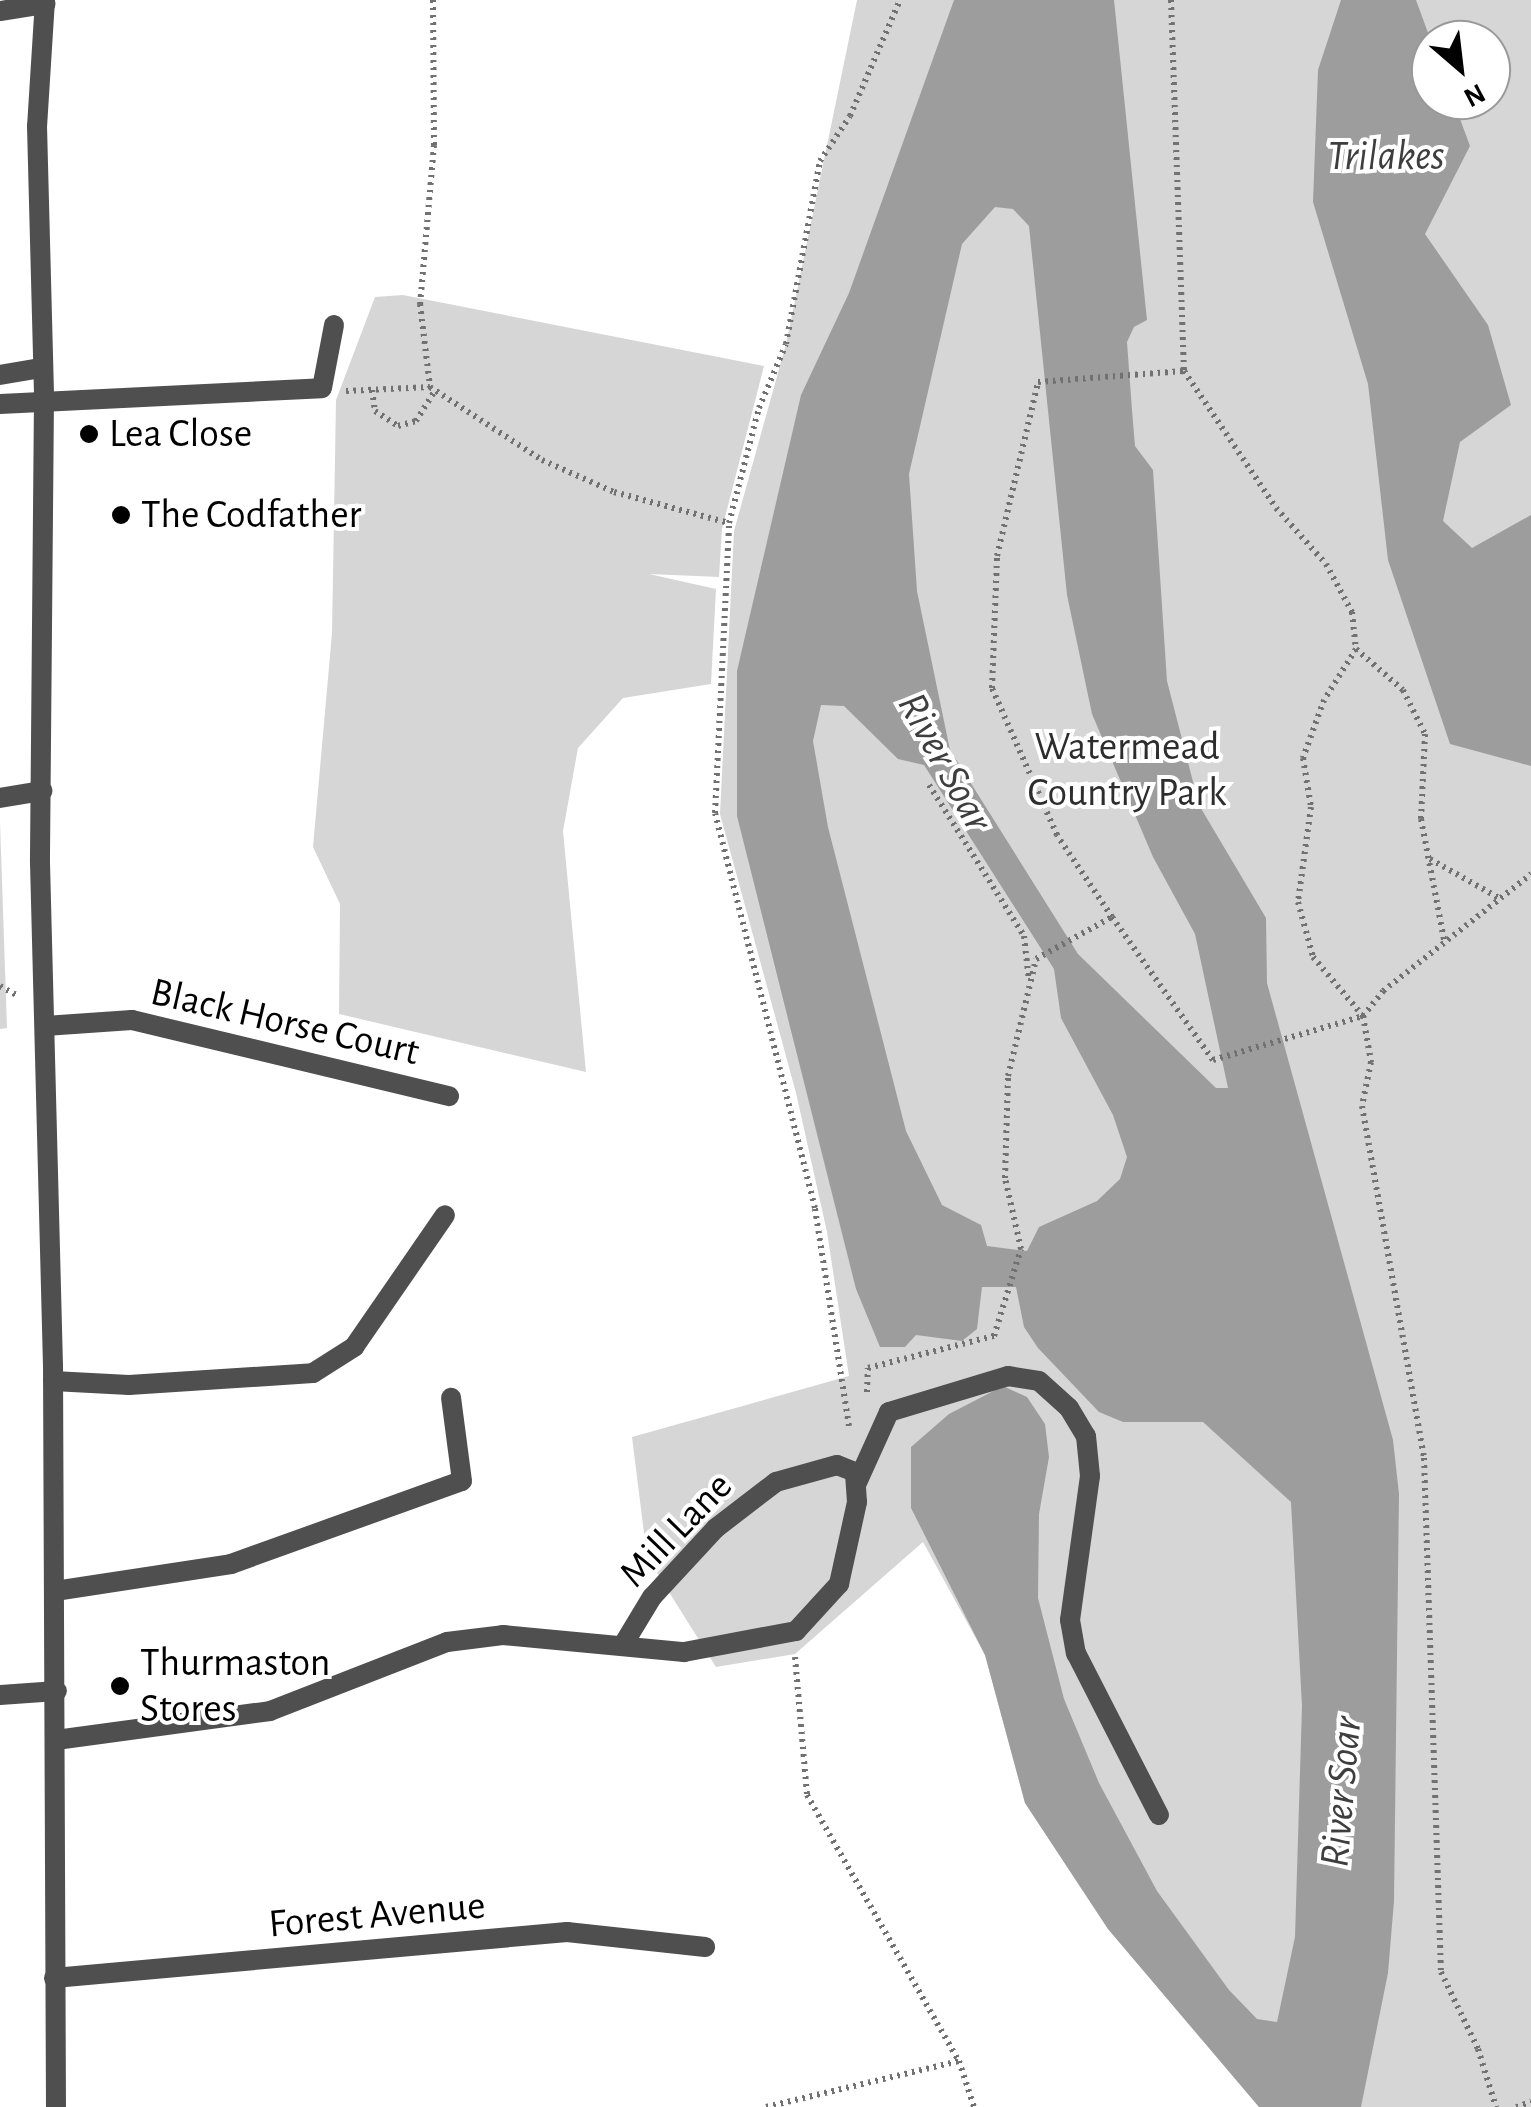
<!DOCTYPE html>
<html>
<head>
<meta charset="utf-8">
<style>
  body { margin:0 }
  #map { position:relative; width:1531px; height:2107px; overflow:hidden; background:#fff; font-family:"Alegreya Sans",sans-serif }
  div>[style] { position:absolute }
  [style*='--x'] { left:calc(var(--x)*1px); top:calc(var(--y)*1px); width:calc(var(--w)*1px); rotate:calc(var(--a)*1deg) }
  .green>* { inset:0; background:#d6d6d6 }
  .water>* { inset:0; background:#9d9d9d }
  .path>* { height:6px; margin-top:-3px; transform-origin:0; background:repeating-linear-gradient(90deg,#717171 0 2.5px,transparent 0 7.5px) }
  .service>* { height:20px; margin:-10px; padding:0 10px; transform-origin:10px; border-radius:10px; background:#4f4f4f }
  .minor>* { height:20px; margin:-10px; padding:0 10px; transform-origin:10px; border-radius:10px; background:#4f4f4f }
  .tertiary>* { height:20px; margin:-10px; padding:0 10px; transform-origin:10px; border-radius:10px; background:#4f4f4f }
  .dots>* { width:28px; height:28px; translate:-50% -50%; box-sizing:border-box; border:5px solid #fff; border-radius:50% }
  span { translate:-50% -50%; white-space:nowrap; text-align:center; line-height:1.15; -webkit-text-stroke:8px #fff; paint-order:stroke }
  .poi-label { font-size:40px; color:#000 }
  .left { translate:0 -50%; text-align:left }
  .park-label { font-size:40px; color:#2d2d2d }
  .street-label { font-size:40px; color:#000 }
  .water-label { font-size:42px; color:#3e3e3e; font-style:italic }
  .north { position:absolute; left:1411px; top:20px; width:100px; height:100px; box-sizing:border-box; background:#fff; border:2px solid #999; border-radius:50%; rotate:152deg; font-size:28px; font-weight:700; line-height:40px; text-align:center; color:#000 }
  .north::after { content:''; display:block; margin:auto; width:35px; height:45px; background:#000; clip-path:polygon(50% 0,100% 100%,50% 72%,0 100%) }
</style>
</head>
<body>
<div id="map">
  <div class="green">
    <i style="clip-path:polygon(evenodd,857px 0,1531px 0,1531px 2107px,1259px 2107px,1108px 1929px,1025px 1803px,985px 1655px,923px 1542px,795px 1654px,716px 1667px,647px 1557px,632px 1437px,849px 1376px,827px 1232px,796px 1093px,720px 814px,734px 531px,786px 344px,857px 0,1431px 40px,1491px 40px,1491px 100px,1431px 100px,1431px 40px)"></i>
    <i style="clip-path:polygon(403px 295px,764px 366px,722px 529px,719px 577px,649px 574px,716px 589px,711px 684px,623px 698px,578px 748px,563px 831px,586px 1072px,339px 1014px,340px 904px,313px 847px,332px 633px,336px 400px,375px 297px)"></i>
    <i style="clip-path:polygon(0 822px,7px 1028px,0 1029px)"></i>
  </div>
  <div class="water">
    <i style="clip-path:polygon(evenodd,954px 0,1114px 0,1147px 320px,1134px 327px,1127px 342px,1132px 410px,1135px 446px,1153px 470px,1167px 681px,1199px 805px,1266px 918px,1267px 983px,1393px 1440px,1399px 1494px,1394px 1901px,1388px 1973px,1361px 2107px,1259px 2107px,1108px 1929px,1025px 1803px,985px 1655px,911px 1508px,911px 1447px,949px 1414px,1003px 1386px,1027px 1397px,1045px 1424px,1049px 1457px,1039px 1514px,1038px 1598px,1064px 1699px,1099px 1783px,1157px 1891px,1229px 1990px,1257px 2019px,1277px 2022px,1295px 1937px,1302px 1706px,1291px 1502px,1203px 1422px,1123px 1422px,1099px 1412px,1038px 1348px,1024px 1327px,1016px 1287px,982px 1287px,977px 1329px,962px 1341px,916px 1335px,905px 1347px,880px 1347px,856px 1289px,737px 816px,737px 671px,801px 395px,849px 293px,954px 0,995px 207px,1013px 209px,1029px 226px,1067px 595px,1092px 714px,1153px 857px,1195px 934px,1228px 1088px,1216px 1088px,1078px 954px,950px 750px,917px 591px,909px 474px,962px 244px,995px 207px,954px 0,821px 705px,844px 706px,898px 759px,924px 765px,1054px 969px,1061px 1018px,1113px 1115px,1127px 1157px,1120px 1179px,1097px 1201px,1039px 1227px,1027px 1251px,987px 1246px,981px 1225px,942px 1205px,906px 1131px,828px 827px,813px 741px,821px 705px)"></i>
    <i style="clip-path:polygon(1341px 0,1416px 0,1431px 41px,1431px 100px,1453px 100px,1470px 146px,1425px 234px,1488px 325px,1511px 405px,1460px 442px,1443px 521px,1472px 548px,1531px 515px,1531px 766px,1450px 744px,1388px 560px,1368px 384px,1313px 202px,1318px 70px)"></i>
  </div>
  <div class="path">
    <i style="--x:433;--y:0;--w:145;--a:89.6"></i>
    <i style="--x:434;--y:145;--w:160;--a:95"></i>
    <i style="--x:420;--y:304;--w:84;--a:83.1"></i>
    <i style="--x:430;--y:387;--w:134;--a:33.1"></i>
    <i style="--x:542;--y:460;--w:79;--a:24"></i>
    <i style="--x:614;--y:492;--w:119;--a:15.1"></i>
    <i style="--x:1171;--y:0;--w:371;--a:88"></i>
    <i style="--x:1184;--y:371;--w:165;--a:56.1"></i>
    <i style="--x:1276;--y:508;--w:75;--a:48.2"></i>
    <i style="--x:1326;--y:564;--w:55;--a:61.6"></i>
    <i style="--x:1352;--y:612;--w:37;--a:84"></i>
    <i style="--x:1356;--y:649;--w:60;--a:122.1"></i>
    <i style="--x:1324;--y:700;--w:62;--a:109.9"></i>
    <i style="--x:1303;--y:758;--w:50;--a:80.7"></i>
    <i style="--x:1311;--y:807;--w:96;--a:97.8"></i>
    <i style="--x:1298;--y:902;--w:57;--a:74.7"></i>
    <i style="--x:1313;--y:957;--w:77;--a:49.7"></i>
    <i style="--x:1363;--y:1016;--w:47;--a:80.1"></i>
    <i style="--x:1371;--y:1062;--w:45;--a:101.6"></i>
    <i style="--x:1362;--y:1106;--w:357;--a:80"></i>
    <i style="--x:1424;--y:1458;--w:514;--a:88.11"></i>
    <i style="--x:1441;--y:1972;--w:85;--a:64.3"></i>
    <i style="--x:1478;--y:2049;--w:61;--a:72.8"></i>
    <i style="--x:372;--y:390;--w:21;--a:82"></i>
    <i style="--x:375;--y:411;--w:27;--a:33"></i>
    <i style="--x:398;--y:426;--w:19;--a:-16"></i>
    <i style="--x:416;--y:421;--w:34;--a:-58"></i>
    <i style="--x:346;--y:391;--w:84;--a:-2.7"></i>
    <i style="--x:1356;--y:649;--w:62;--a:41.1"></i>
    <i style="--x:1403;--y:690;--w:49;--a:63.4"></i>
    <i style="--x:1425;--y:734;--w:85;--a:92.7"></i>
    <i style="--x:1421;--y:819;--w:123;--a:79.2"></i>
    <i style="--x:929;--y:785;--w:178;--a:57.8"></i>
    <i style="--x:1024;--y:936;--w:45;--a:83.7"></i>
    <i style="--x:1430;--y:859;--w:79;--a:29.5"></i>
    <i style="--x:1112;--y:917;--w:99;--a:-123.9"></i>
    <i style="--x:1057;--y:835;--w:161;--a:-113.9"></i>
    <i style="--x:992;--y:688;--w:132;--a:-87.8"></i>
    <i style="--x:997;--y:556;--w:179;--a:-76.7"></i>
    <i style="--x:1038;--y:382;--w:146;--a:-4.3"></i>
    <i style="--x:0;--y:986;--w:18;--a:29"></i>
    <i style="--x:867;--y:1392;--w:24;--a:-88"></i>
    <i style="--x:868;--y:1368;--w:130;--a:-14.3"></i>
    <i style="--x:994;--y:1336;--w:91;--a:-72.8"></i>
    <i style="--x:1021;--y:1249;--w:73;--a:-102.7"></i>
    <i style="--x:1005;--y:1178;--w:102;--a:-88.3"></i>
    <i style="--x:1008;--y:1076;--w:120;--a:-76.5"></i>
    <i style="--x:1036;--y:959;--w:87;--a:-28.9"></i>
    <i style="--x:1112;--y:917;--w:175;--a:54.8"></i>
    <i style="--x:1213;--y:1060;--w:156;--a:-16.3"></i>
    <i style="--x:1363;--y:1016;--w:32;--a:-51"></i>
    <i style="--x:1383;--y:991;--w:189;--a:-38.3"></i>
    <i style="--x:849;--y:1426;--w:221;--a:-98.9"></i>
    <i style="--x:815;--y:1208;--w:407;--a:-104.2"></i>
    <i style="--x:715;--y:813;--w:290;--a:-87.2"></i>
    <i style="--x:729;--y:523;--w:119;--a:-75.4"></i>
    <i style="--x:759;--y:408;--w:69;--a:-67.1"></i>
    <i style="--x:786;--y:344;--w:186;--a:-79.5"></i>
    <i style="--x:820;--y:161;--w:54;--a:-56.3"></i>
    <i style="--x:850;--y:116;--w:126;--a:-66.7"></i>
    <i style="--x:795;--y:1657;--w:139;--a:85"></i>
    <i style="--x:807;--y:1795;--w:306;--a:60.3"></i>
    <i style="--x:959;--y:2061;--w:48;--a:71.9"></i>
    <i style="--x:766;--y:2107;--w:198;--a:-13.4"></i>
    <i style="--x:1516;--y:2107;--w:16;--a:-18"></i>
  </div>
  <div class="service">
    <i style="--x:0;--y:375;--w:42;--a:-9.7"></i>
    <i style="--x:0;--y:404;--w:322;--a:-2.8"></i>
    <i style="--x:322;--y:388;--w:64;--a:-79.2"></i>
    <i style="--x:53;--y:1381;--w:76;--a:3"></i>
    <i style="--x:129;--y:1385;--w:184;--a:-3.7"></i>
    <i style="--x:313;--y:1373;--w:49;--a:-32.4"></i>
    <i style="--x:354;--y:1347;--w:160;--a:-55.4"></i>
    <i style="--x:856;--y:1485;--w:80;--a:-65.7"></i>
    <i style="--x:889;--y:1412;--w:124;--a:-16.8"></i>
    <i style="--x:1008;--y:1376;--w:31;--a:9"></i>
    <i style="--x:1039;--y:1381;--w:40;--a:42"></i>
    <i style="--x:1069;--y:1408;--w:33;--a:59"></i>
    <i style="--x:1086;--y:1436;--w:40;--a:84.3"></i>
    <i style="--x:1090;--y:1476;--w:145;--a:97.9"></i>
    <i style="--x:1070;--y:1620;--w:34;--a:80"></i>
    <i style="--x:1076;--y:1653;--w:182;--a:62.9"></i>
  </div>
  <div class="minor">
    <i style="--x:0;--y:11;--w:46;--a:-8.8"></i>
    <i style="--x:0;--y:798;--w:43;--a:-9.5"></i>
    <i style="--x:45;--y:1026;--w:87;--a:-3.9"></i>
    <i style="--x:132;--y:1020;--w:326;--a:13.5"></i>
    <i style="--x:55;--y:1591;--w:178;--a:-8.7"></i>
    <i style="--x:231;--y:1564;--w:245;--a:-19.8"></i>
    <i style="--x:462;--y:1481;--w:84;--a:-97.5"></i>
    <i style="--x:0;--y:1695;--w:57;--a:-4"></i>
    <i style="--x:56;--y:1740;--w:216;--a:-7.7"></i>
    <i style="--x:270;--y:1711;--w:190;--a:-21.3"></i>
    <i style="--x:447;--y:1642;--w:56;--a:-7.1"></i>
    <i style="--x:503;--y:1635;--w:182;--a:5.4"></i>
    <i style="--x:684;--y:1652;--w:114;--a:-10.6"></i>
    <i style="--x:796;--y:1631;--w:64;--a:-47.5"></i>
    <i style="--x:839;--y:1584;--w:84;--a:-77.6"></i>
    <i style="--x:857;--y:1502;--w:30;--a:-94"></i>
    <i style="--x:855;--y:1472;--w:19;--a:-159"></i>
    <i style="--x:837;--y:1465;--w:63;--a:164.4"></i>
    <i style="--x:776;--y:1482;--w:76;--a:142.5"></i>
    <i style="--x:716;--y:1528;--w:94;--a:132.8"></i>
    <i style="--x:652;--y:1597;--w:56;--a:121.1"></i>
    <i style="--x:54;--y:1978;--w:515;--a:-5.12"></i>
    <i style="--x:567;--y:1932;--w:139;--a:6.2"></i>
  </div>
  <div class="tertiary">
    <i style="--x:45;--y:0;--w:126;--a:93.6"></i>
    <i style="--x:37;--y:126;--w:271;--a:88.5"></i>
    <i style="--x:44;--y:397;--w:466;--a:90.5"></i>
    <i style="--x:40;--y:863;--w:502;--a:88.52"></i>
    <i style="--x:53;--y:1365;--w:742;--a:89.77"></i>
  </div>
  <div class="dots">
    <i style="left:89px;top:434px;background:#000"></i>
    <i style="left:121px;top:515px;background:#000"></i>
    <i style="left:120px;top:1686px;background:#000"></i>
  </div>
  <div class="poi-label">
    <span class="left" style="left:109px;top:434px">Lea Close</span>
    <span class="left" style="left:141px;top:515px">The Codfather</span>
    <span class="left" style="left:140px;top:1686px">Thurmaston<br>Stores</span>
  </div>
  <div class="park-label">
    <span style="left:1127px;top:770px">Watermead<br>Country Park</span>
  </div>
  <div class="street-label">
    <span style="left:285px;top:1022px;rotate:13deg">Black Horse Court</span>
    <span style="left:676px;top:1530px;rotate:-46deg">Mill Lane</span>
    <span style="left:377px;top:1915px;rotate:-5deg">Forest Avenue</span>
  </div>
  <div class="water-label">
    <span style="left:1386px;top:156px">Trilakes</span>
    <span style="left:945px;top:762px;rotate:61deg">River Soar</span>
    <span style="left:1341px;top:1792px;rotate:-85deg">River Soar</span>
  </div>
  <div class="north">N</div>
</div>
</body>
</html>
